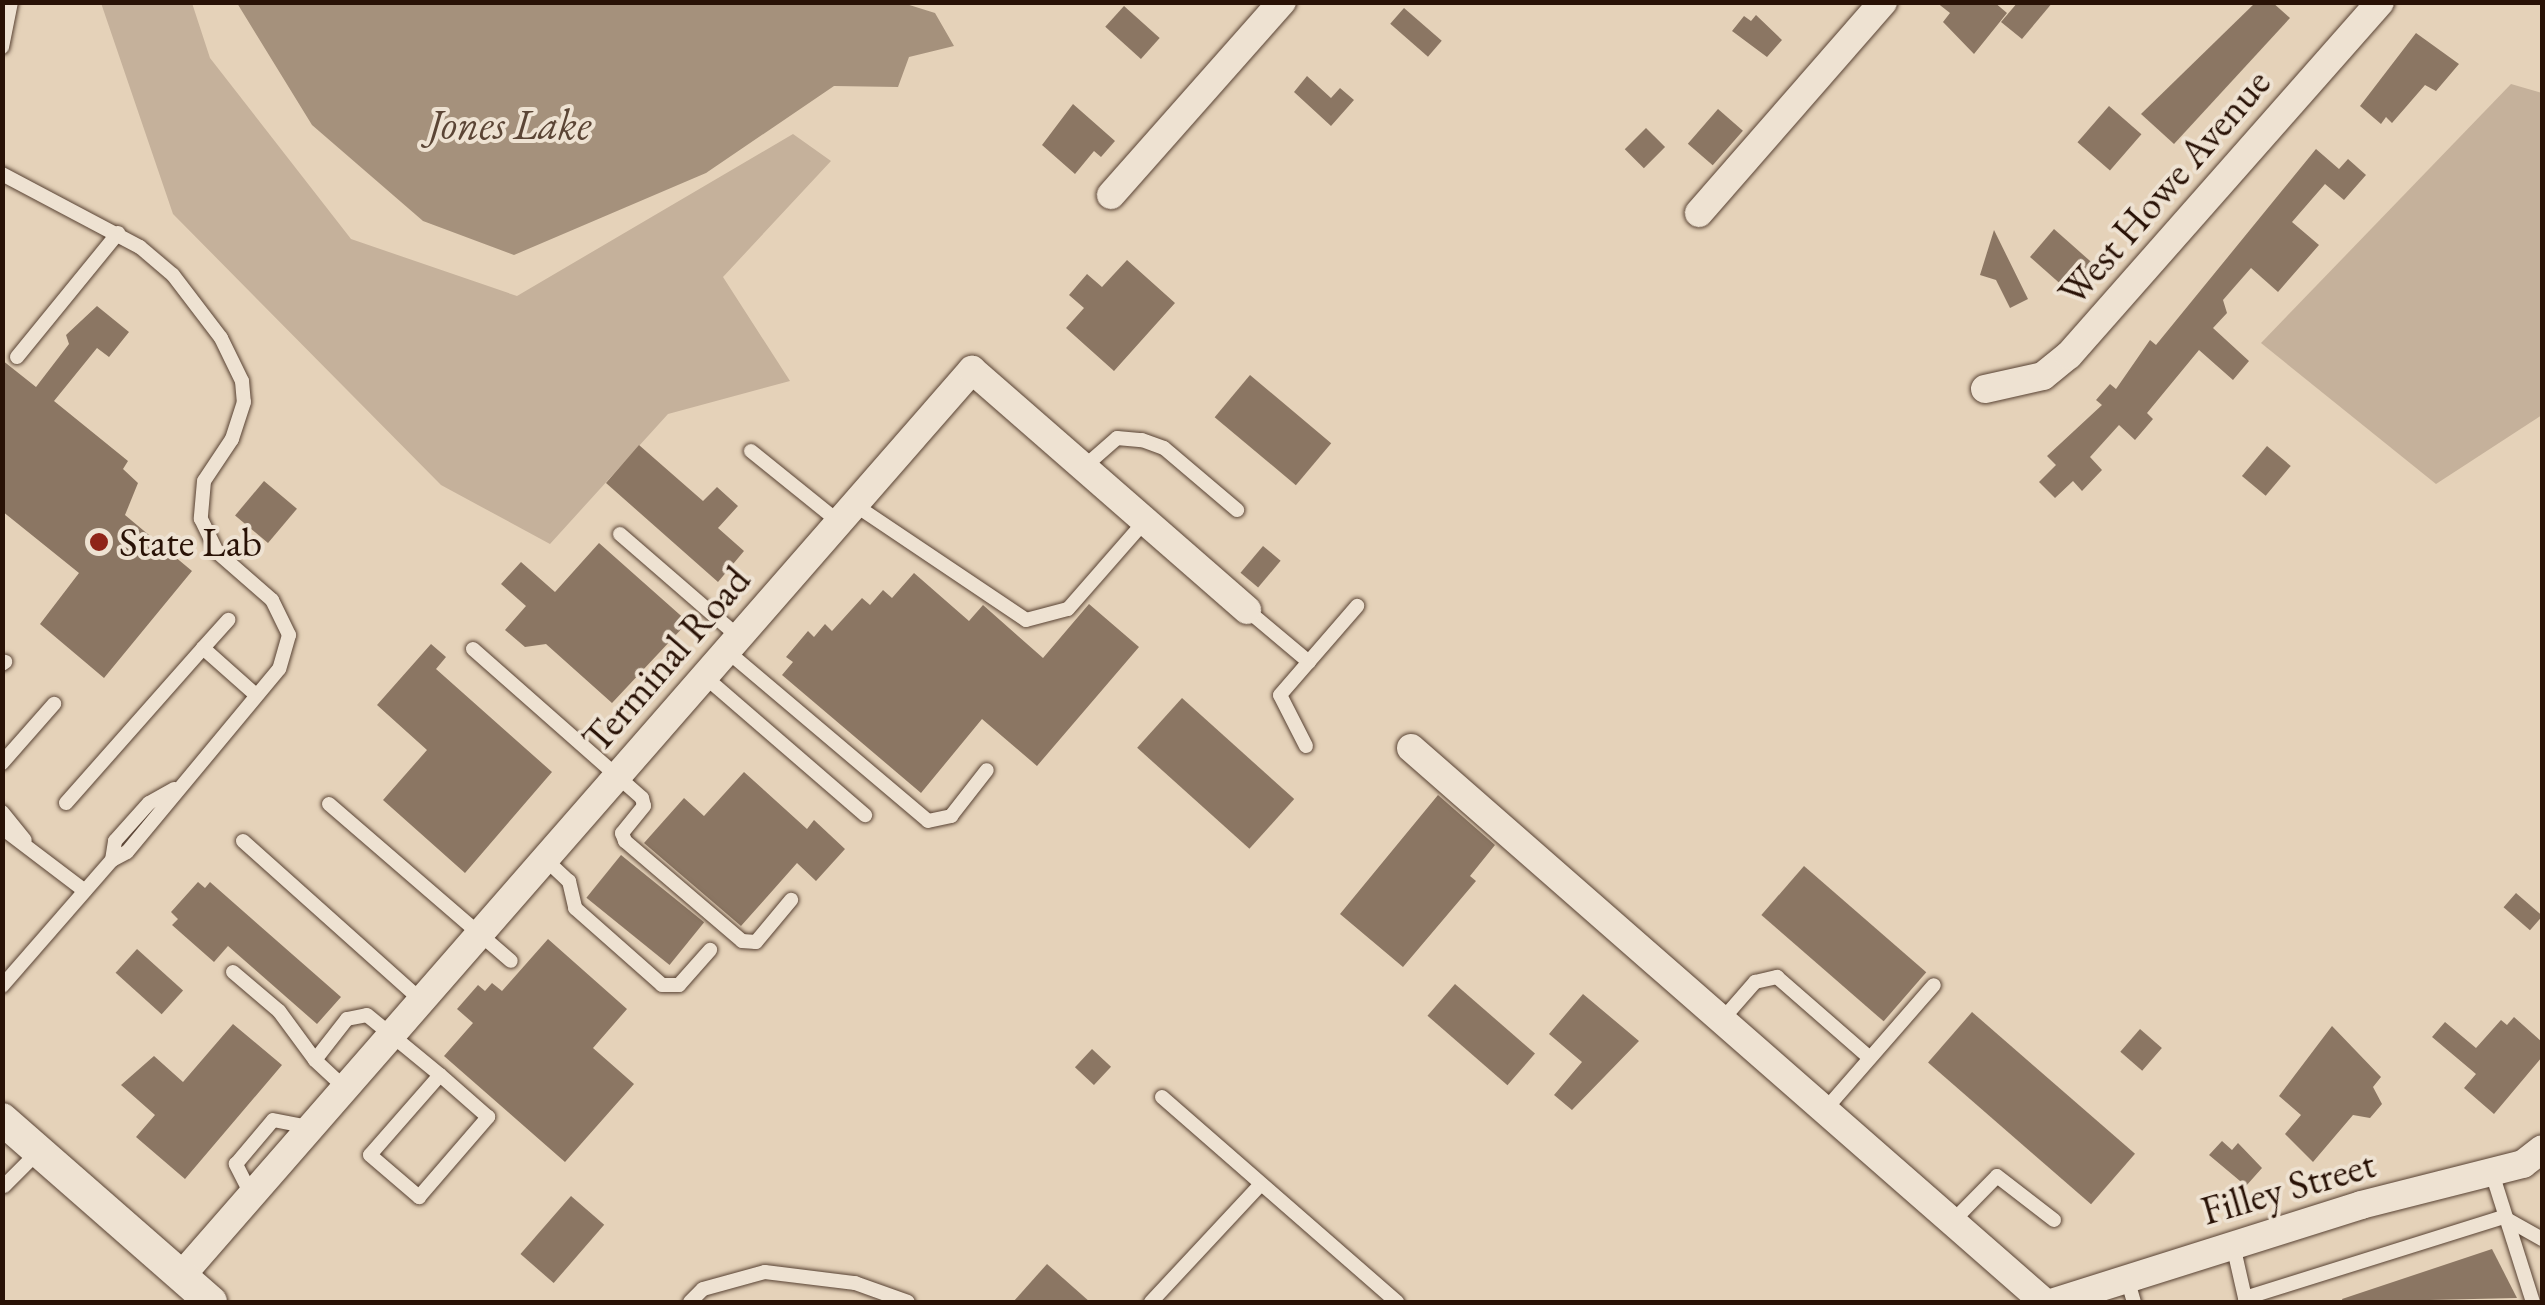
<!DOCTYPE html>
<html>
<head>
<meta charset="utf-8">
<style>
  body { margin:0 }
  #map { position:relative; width:2545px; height:1305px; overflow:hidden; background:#e5d2b9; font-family:"EB Garamond",serif }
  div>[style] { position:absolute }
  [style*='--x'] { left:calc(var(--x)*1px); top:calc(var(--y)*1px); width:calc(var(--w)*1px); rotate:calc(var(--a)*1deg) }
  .green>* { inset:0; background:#c5b19b }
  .water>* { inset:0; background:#a5917c }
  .building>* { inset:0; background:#8b7663; transform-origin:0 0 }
  .roads { filter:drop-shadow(0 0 2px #584233) drop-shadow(0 0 2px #584233) }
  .service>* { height:14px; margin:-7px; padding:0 7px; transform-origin:7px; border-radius:7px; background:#eee2d2 }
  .minor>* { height:28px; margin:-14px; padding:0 14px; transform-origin:14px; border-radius:14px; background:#eee2d2 }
  .tertiary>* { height:32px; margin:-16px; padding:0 16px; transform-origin:16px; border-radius:16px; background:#eee2d2 }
  .dots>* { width:28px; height:28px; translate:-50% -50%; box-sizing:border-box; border:5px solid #eee2d2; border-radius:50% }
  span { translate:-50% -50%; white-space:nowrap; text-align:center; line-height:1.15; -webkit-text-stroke:8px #eee2d2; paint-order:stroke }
  .street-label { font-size:40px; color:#291206 }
  .poi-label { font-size:40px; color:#291206 }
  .left { translate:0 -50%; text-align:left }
  .water-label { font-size:42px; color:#5b4535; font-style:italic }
  .frame { position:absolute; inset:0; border:5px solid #291206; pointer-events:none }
</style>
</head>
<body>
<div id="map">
  <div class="green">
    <i style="clip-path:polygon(101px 3px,192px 3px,210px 58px,351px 239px,517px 296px,793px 134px,831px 161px,723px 277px,790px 381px,668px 414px,550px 544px,441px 485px,173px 214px)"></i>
    <i style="clip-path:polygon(2511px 84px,2542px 93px,2542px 415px,2436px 484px,2261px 343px)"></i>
  </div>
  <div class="water">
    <i style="clip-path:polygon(237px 3px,903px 3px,935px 13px,954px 46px,909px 57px,898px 87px,834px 86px,706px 173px,514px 255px,423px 221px,312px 125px)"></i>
  </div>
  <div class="building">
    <i style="clip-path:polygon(1936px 2px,1994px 2px,2007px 13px,1974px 54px,1943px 22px,1950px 13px)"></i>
    <i style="clip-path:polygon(2018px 2px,2053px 2px,2022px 39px,2001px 22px)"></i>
    <i style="clip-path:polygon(2256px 2px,2272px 2px,2290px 18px,2174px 144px,2141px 114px)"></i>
    <i style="left:1124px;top:6px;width:48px;height:28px;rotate:42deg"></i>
    <i style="left:1404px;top:8px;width:50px;height:21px;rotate:41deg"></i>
    <i style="clip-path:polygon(1756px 15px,1782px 40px,1767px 57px,1732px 31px,1744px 16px,1751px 21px)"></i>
    <i style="clip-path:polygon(2416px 33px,2459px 64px,2436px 91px,2425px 85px,2392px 123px,2386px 117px,2381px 124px,2360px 106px)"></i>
    <i style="clip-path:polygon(1307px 76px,1331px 98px,1340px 88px,1354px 100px,1331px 126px,1294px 92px)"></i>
    <i style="clip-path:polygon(1073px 104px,1115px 141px,1101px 157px,1094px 151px,1075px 174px,1042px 145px)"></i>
    <i style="left:2109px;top:106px;width:43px;height:48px;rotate:41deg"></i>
    <i style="left:1718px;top:109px;width:33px;height:46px;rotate:41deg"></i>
    <i style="left:1646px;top:128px;width:27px;height:30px;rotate:45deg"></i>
    <i style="clip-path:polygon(2316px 149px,2339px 169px,2348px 159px,2366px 175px,2344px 200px,2325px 184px,2292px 222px,2319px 245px,2278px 292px,2251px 268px,2223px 300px,2227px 313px,2213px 328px,2249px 361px,2233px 380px,2199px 350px,2147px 413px,2153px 419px,2135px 440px,2119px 425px,2090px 457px,2102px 470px,2082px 491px,2073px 481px,2055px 498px,2039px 482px,2056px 465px,2047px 456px,2102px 405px,2096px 400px,2110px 384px,2116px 389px,2150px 340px,2156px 345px)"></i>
    <i style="clip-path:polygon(2054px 229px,2098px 268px,2083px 293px,2073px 295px,2030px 257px)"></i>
    <i style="clip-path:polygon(1994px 230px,2028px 299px,2010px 308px,1996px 280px,1980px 275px)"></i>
    <i style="clip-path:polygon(1127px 260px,1175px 303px,1114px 371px,1066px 328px,1084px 308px,1069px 295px,1087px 274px,1102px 287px)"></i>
    <i style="clip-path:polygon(97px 306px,129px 332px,109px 357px,97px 348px,54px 401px,128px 461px,123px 469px,138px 483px,125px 515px,192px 571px,104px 678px,40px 624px,79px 573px,2px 511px,2px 360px,36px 387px,69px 344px,66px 335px)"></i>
    <i style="left:1250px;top:375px;width:106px;height:55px;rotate:40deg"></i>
    <i style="clip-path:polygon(639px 445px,703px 501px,717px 487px,738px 506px,718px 528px,744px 551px,718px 582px,606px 483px)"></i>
    <i style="left:2267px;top:446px;width:31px;height:39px;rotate:40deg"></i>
    <i style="left:264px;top:481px;width:43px;height:45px;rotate:40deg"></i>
    <i style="clip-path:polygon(599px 543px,688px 622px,612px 703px,546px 644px,525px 647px,505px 630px,526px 606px,501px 584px,521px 562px,555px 592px)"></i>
    <i style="left:1263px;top:546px;width:23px;height:35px;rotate:40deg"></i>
    <i style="clip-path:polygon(914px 573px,969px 621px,983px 605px,1043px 658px,1089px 604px,1139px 647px,1037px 766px,982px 719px,921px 793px,782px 675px,793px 662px,786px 657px,808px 631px,814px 637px,825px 624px,832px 631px,862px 598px,870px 605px,883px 590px,892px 598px)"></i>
    <i style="clip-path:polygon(431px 644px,446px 657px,436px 669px,552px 772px,465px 873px,383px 800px,427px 750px,377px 705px)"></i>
    <i style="left:1182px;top:698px;width:151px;height:67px;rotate:42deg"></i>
    <i style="clip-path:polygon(744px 772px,807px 829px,814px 820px,845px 849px,816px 881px,797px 863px,741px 926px,644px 843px,684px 798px,704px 816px)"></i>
    <i style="clip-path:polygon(1438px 795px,1495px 845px,1470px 876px,1476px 881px,1403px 967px,1340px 914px)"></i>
    <i style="left:621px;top:855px;width:107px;height:55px;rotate:39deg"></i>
    <i style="left:1804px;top:866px;width:162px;height:65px;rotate:41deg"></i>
    <i style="clip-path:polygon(198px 882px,205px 888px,210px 882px,341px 997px,317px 1024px,228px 946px,214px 962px,172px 925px,178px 919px,171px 912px)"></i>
    <i style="left:2516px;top:893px;width:35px;height:19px;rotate:41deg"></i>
    <i style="clip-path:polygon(548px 939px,627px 1009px,593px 1048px,634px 1084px,565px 1162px,444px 1056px,473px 1023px,457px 1009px,478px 985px,485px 991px,492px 983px,502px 991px)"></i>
    <i style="left:137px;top:949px;width:62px;height:32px;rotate:42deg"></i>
    <i style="left:1455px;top:984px;width:106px;height:42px;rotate:41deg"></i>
    <i style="clip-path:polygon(1583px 994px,1639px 1041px,1572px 1110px,1554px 1095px,1582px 1062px,1549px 1034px)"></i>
    <i style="left:1972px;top:1012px;width:216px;height:67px;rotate:41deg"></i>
    <i style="clip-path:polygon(2514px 1017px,2542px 1042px,2542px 1057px,2494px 1114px,2464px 1088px,2476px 1074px,2432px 1037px,2445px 1022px,2476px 1048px,2501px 1020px,2507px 1025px)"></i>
    <i style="clip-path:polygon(233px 1024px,282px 1065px,185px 1179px,136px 1137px,155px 1115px,121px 1085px,154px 1056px,183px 1082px)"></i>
    <i style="clip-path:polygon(2332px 1026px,2381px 1077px,2373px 1087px,2382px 1104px,2370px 1118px,2353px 1115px,2313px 1162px,2285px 1134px,2301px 1115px,2279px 1096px)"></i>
    <i style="left:2140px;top:1029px;width:29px;height:30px;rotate:41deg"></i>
    <i style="left:1092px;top:1049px;width:26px;height:25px;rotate:43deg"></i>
    <i style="clip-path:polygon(2222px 1141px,2232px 1150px,2238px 1143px,2262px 1168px,2246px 1186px,2209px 1155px)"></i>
    <i style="left:571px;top:1196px;width:44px;height:77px;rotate:41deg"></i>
    <i style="clip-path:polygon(2492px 1249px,2517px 1298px,2343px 1302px,2342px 1299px)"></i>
    <i style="clip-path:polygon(1047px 1264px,1090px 1302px,1013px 1302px)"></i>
  </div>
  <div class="roads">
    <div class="service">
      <i style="--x:2;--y:47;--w:46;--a:-78.7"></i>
      <i style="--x:2;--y:174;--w:156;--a:27.9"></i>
      <i style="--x:140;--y:247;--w:43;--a:40.3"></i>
      <i style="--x:173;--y:275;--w:79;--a:52.7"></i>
      <i style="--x:221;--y:338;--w:48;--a:64"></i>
      <i style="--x:242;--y:381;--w:21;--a:85"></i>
      <i style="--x:244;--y:402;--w:39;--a:108"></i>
      <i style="--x:232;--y:439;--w:50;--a:123.7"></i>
      <i style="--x:204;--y:481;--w:38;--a:95"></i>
      <i style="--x:201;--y:519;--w:37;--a:64"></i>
      <i style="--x:217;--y:552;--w:73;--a:41.1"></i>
      <i style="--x:272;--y:600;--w:39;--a:64"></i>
      <i style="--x:289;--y:635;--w:35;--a:106"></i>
      <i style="--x:279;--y:669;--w:238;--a:129.7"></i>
      <i style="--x:127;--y:852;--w:17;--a:152"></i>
      <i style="--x:112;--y:860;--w:167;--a:131.1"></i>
      <i style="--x:17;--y:357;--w:160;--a:-50.8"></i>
      <i style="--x:751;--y:451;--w:113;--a:38.9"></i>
      <i style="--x:1084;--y:467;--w:44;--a:-41.3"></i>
      <i style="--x:1117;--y:438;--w:25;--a:5"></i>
      <i style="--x:1142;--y:440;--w:23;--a:20"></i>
      <i style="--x:1164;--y:448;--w:96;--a:40.3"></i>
      <i style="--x:855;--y:505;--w:206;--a:33.9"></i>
      <i style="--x:1026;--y:620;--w:43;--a:-14.7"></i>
      <i style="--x:1068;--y:609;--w:117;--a:-48.8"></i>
      <i style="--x:620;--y:534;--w:157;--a:40.9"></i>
      <i style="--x:1247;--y:610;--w:81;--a:40"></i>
      <i style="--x:203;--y:648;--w:38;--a:-48"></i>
      <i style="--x:473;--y:649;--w:225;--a:41.4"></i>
      <i style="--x:642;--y:798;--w:8;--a:76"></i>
      <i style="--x:644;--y:806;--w:35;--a:129"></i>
      <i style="--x:622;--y:833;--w:9;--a:69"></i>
      <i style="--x:625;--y:841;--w:154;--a:40.5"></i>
      <i style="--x:742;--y:941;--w:14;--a:4"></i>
      <i style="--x:756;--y:942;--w:55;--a:-50.2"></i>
      <i style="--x:727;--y:651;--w:263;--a:40.2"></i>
      <i style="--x:928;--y:821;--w:24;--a:-12"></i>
      <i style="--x:951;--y:816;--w:58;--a:-52"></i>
      <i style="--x:2;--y:664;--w:4;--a:-34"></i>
      <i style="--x:704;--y:676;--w:213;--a:40.8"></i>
      <i style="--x:1306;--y:746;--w:57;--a:-117"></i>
      <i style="--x:1280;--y:695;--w:118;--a:-49.1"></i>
      <i style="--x:2;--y:763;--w:79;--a:-48.6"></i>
      <i style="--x:66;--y:803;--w:207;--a:-48.5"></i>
      <i style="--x:203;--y:648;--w:71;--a:41.6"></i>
      <i style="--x:329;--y:804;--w:240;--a:40.8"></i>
      <i style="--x:2;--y:812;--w:36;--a:51"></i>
      <i style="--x:2;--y:828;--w:104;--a:37.2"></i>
      <i style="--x:243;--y:841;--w:239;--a:41.8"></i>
      <i style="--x:545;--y:859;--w:33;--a:43"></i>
      <i style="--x:569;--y:881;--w:28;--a:77"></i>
      <i style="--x:575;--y:908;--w:116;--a:41.5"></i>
      <i style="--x:662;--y:985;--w:17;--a:0"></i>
      <i style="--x:679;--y:985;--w:47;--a:-48.5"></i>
      <i style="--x:112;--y:860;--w:19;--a:-81"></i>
      <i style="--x:115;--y:841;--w:51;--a:-48.2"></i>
      <i style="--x:149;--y:803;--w:29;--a:-29"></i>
      <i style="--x:233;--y:972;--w:60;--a:40.3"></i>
      <i style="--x:279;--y:1011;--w:61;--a:53.7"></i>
      <i style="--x:1721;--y:1021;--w:52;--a:-48.9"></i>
      <i style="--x:1755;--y:982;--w:23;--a:-13"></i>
      <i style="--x:1777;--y:977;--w:123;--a:41.1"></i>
      <i style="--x:345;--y:1088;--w:41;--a:-137"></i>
      <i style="--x:315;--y:1060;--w:52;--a:-52"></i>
      <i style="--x:347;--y:1019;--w:20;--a:-11"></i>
      <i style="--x:367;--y:1015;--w:94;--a:39.4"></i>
      <i style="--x:440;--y:1075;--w:106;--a:131.2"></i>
      <i style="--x:370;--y:1155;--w:65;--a:40.6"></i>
      <i style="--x:419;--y:1197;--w:106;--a:-49.2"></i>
      <i style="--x:488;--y:1117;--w:64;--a:-138.8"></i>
      <i style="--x:1162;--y:1097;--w:312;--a:41.1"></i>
      <i style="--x:1824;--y:1111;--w:167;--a:-48.9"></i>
      <i style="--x:2492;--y:1173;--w:135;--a:72.4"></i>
      <i style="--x:4;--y:1186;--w:48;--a:-45"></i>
      <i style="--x:251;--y:1194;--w:34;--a:-117"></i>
      <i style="--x:236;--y:1164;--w:57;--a:-49.9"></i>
      <i style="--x:273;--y:1120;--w:38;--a:11"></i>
      <i style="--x:1952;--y:1222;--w:64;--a:-45.6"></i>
      <i style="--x:1997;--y:1176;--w:72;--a:37.7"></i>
      <i style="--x:2233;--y:1245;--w:58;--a:77.2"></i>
      <i style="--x:2127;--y:1278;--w:25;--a:74"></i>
      <i style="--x:2245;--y:1298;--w:270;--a:-17.4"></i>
      <i style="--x:2503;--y:1217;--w:45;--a:29.4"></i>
      <i style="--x:690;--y:1302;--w:18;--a:-45"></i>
      <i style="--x:703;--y:1289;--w:64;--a:-15.3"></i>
      <i style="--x:765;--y:1272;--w:91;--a:7"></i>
      <i style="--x:855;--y:1283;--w:56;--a:19.7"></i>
      <i style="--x:1151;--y:1302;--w:161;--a:-47"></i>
    </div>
    <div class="minor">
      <i style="--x:1111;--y:195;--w:258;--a:-48.5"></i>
      <i style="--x:1699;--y:213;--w:280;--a:-48.9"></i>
      <i style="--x:1985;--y:389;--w:59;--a:-12.6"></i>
      <i style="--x:2043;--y:376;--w:33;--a:-39"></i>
      <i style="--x:2069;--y:355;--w:470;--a:-48.6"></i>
      <i style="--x:1411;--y:748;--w:841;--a:41.19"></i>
      <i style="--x:181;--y:1276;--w:1203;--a:-48.88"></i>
      <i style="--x:972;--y:370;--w:365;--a:41.1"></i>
      <i style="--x:2054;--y:1302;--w:322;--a:-17.5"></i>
      <i style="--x:2361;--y:1205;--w:167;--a:-14.2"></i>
      <i style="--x:2523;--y:1164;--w:24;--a:-38"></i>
    </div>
    <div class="tertiary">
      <i style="--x:2;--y:1119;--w:278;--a:41.2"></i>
    </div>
  </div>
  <div class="dots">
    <i style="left:99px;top:542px;background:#8f2418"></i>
  </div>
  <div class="street-label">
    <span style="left:2164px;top:187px;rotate:-49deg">West Howe Avenue</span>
    <span style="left:666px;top:659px;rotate:-49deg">Terminal Road</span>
    <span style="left:2288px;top:1187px;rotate:-16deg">Filley Street</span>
  </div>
  <div class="poi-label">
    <span class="left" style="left:119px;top:542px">State Lab</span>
  </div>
  <div class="water-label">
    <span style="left:510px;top:125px">Jones Lake</span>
  </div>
  <div class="frame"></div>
</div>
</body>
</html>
